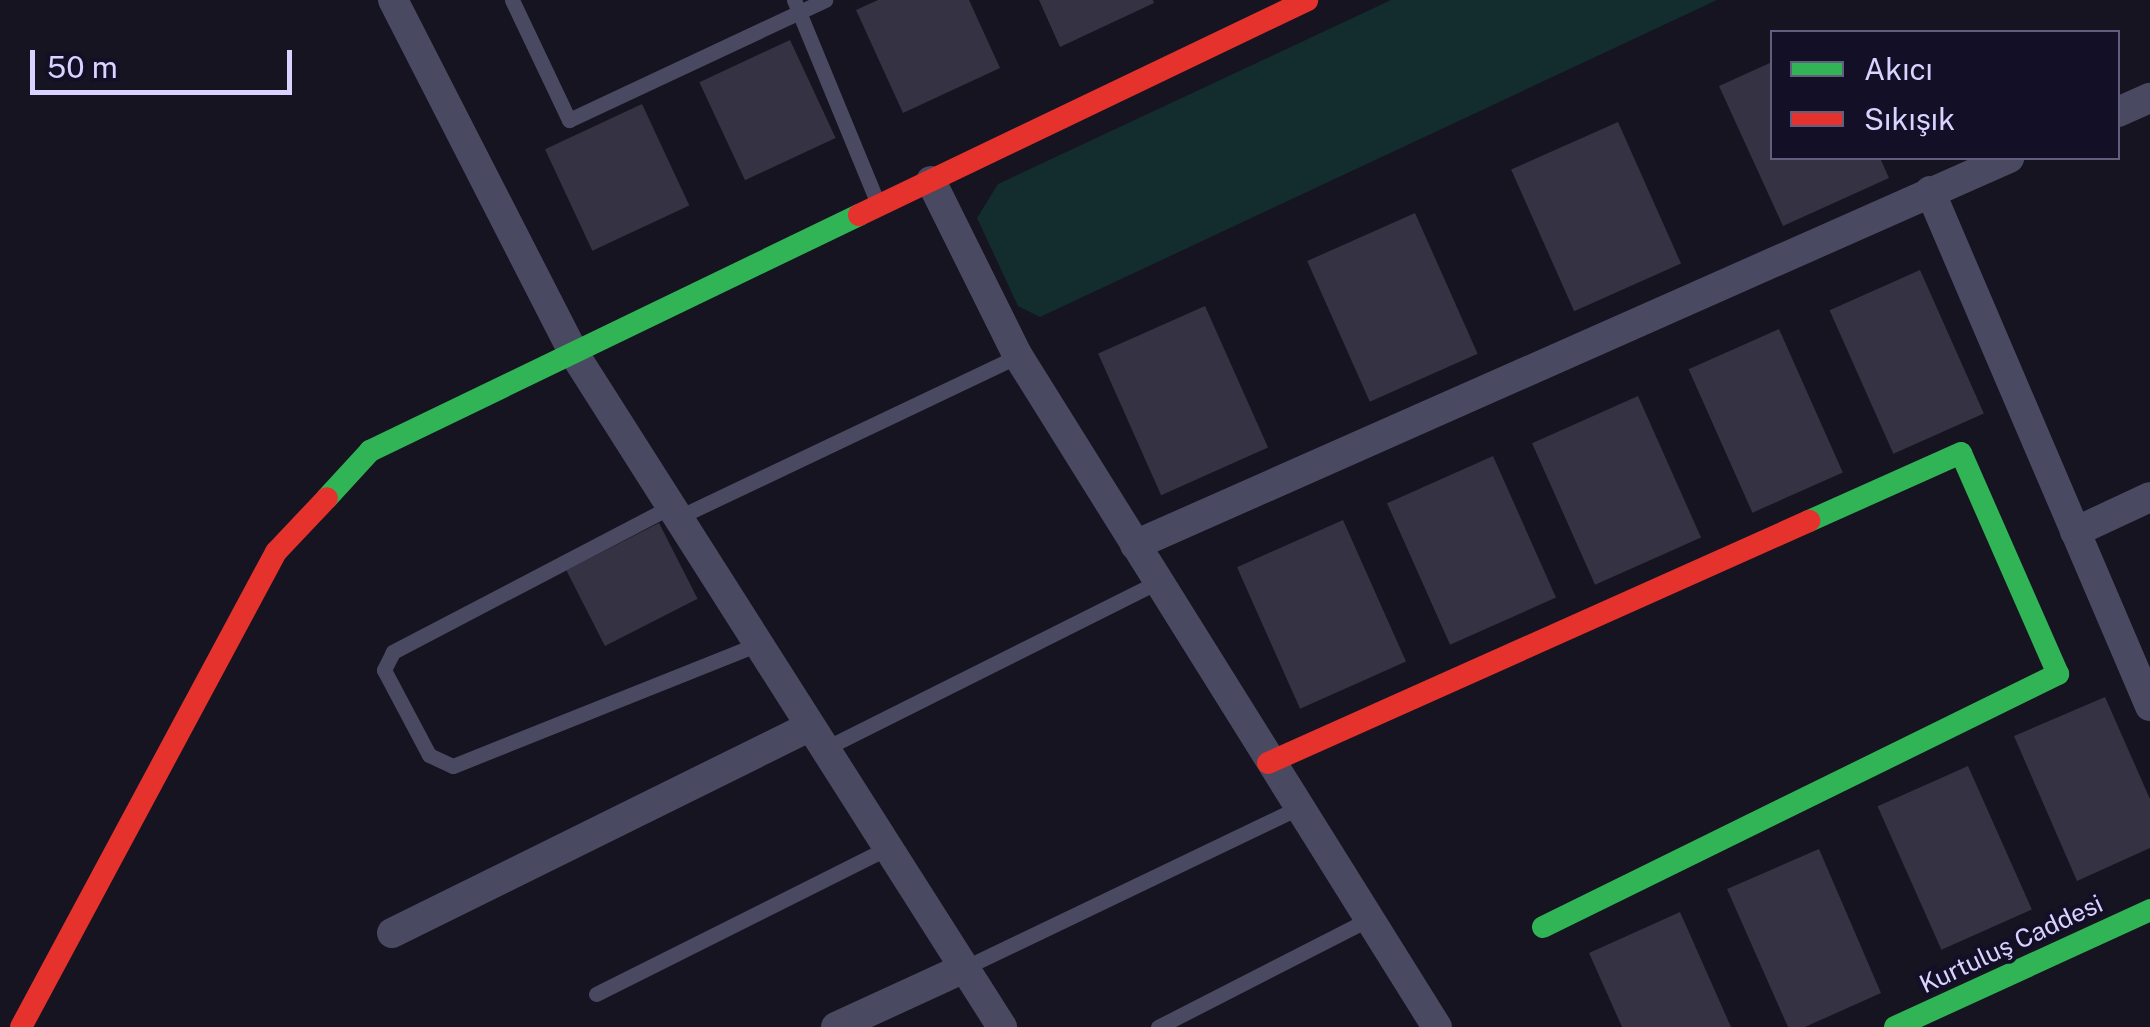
<!DOCTYPE html>
<html>
<head>
<meta charset="utf-8">
<style>
  body { margin:0 }
  #map { position:relative; width:2150px; height:1027px; overflow:hidden; background:#161421; font-family:"Public Sans",sans-serif }
  div>[style] { position:absolute }
  [style*='--x'] { left:calc(var(--x)*1px); top:calc(var(--y)*1px); width:calc(var(--w)*1px); rotate:calc(var(--a)*1deg) }
  .green>* { inset:0; background:#132c2d }
  .building>* { inset:0; background:#343243; transform-origin:0 0 }
  .lane>* { height:15px; margin:-7.5px; padding:0 7.5px; transform-origin:7.5px; border-radius:7.5px; background:#4a4962 }
  .street>* { height:30px; margin:-15px; padding:0 15px; transform-origin:15px; border-radius:15px; background:#4a4962 }
  .fast>* { height:22px; margin:-11px; padding:0 11px; transform-origin:11px; border-radius:11px; background:#30b455 }
  .jam>* { height:22px; margin:-11px; padding:0 11px; transform-origin:11px; border-radius:11px; background:#e5322d }
  span { translate:-50% -50%; white-space:nowrap; text-align:center; line-height:1.15; -webkit-text-stroke:8px #130f26; paint-order:stroke }
  .street-label { font-size:25px; color:#d9d4ff }
  .legend { position:absolute; left:1770px; top:30px; width:350px; height:130px; box-sizing:border-box; background:#130f26; border:2px solid #625e7d; margin:0; padding:12px 18px; list-style:none; font-size:30px; color:#d9d4ff }
  .legend li { display:flex; align-items:center; gap:20px; height:50px }
  .legend b { width:50px; border:2px solid #625e7d }
  .scale { position:absolute; left:30px; top:50px; width:262px; height:45px; box-sizing:border-box; border:5px solid #d9d4ff; border-top:0; padding-left:12px; font-size:30px; line-height:35px; white-space:nowrap; color:#d9d4ff; -webkit-text-stroke:8px #130f26; paint-order:stroke }
</style>
</head>
<body>
<div id="map">
  <div class="green">
    <i style="clip-path:polygon(1391px 0,1717px 0,1040px 317px,1018px 306px,977px 218px,998px 184px)"></i>
  </div>
  <div class="building">
    <i style="clip-path:polygon(878px 0,969px 0,1000px 68px,903px 113px,856px 10px)"></i>
    <i style="clip-path:polygon(1039px 0,1153px 0,1154px 3px,1060px 47px)"></i>
    <i style="left:790px;top:40px;width:108px;height:100px;rotate:65deg"></i>
    <i style="clip-path:polygon(1772px 62px,1772px 158px,1880px 158px,1889px 178px,1783px 226px,1719px 86px)"></i>
    <i style="left:642px;top:104px;width:112px;height:107px;rotate:65deg"></i>
    <i style="left:1618px;top:122px;width:155px;height:117px;rotate:66deg"></i>
    <i style="left:1415px;top:213px;width:154px;height:118px;rotate:66deg"></i>
    <i style="left:1920px;top:270px;width:157px;height:99px;rotate:66deg"></i>
    <i style="left:1205px;top:306px;width:155px;height:117px;rotate:66deg"></i>
    <i style="left:1779px;top:329px;width:157px;height:99px;rotate:66deg"></i>
    <i style="left:1638px;top:396px;width:155px;height:116px;rotate:66deg"></i>
    <i style="left:1493px;top:456px;width:155px;height:116px;rotate:66deg"></i>
    <i style="left:1343px;top:520px;width:155px;height:116px;rotate:66deg"></i>
    <i style="left:659px;top:523px;width:85px;height:104px;rotate:63deg"></i>
    <i style="clip-path:polygon(2105px 697px,2150px 799px,2150px 848px,2077px 881px,2014px 736px)"></i>
    <i style="left:1968px;top:766px;width:157px;height:99px;rotate:66deg"></i>
    <i style="clip-path:polygon(1819px 849px,1881px 993px,1805px 1027px,1788px 1027px,1727px 889px)"></i>
    <i style="clip-path:polygon(1680px 912px,1731px 1027px,1622px 1027px,1589px 953px)"></i>
  </div>
  <div class="lane">
    <i style="--x:512;--y:0;--w:133;--a:64.6"></i>
    <i style="--x:569;--y:120;--w:283;--a:-25.1"></i>
    <i style="--x:794;--y:0;--w:217;--a:67.6"></i>
    <i style="--x:670;--y:507;--w:313;--a:152.4"></i>
    <i style="--x:393;--y:652;--w:20;--a:117"></i>
    <i style="--x:384;--y:670;--w:96;--a:62.1"></i>
    <i style="--x:429;--y:755;--w:26;--a:25"></i>
    <i style="--x:453;--y:766;--w:326;--a:-21.8"></i>
    <i style="--x:677;--y:518;--w:378;--a:-25.4"></i>
    <i style="--x:822;--y:750;--w:375;--a:-26.6"></i>
    <i style="--x:964;--y:968;--w:368;--a:-25.6"></i>
    <i style="--x:596;--y:994;--w:322;--a:-26.6"></i>
    <i style="--x:1158;--y:1027;--w:233;--a:-27.1"></i>
  </div>
  <div class="street">
    <i style="--x:393;--y:0;--w:395;--a:62.9"></i>
    <i style="--x:573;--y:352;--w:800;--a:57.56"></i>
    <i style="--x:2118;--y:112;--w:35;--a:-24"></i>
    <i style="--x:931;--y:181;--w:195;--a:63.6"></i>
    <i style="--x:1018;--y:356;--w:791;--a:58.02"></i>
    <i style="--x:1930;--y:191;--w:560;--a:66.87"></i>
    <i style="--x:2075;--y:532;--w:83;--a:-25"></i>
    <i style="--x:1135;--y:545;--w:956;--a:-23.88"></i>
    <i style="--x:392;--y:933;--w:464;--a:-26.3"></i>
    <i style="--x:836;--y:1027;--w:141;--a:-24.7"></i>
  </div>
  <div class="fast">
    <i style="--x:327;--y:498;--w:64;--a:-47.5"></i>
    <i style="--x:370;--y:451;--w:543;--a:-25.76"></i>
    <i style="--x:1543;--y:927;--w:574;--a:-26.16"></i>
    <i style="--x:2058;--y:674;--w:241;--a:-113.7"></i>
    <i style="--x:1961;--y:453;--w:167;--a:155.9"></i>
    <i style="--x:1895;--y:1027;--w:281;--a:-24.6"></i>
  </div>
  <div class="jam">
    <i style="--x:859;--y:215;--w:497;--a:-25.6"></i>
    <i style="--x:1268;--y:763;--w:593;--a:-24.1"></i>
    <i style="--x:21;--y:1027;--w:539;--a:-61.77"></i>
    <i style="--x:276;--y:552;--w:74;--a:-46.6"></i>
  </div>
  <div class="street-label">
    <span style="left:2011px;top:944px;rotate:-25deg">Kurtuluş Caddesi</span>
  </div>
  <ul class="legend">
  <li><b style="height:12px;background:#30b455"></b>Akıcı</li>
  <li><b style="height:12px;background:#e5322d"></b>Sıkışık</li>
  </ul>
  <div class="scale">50 m</div>
</div>
</body>
</html>
